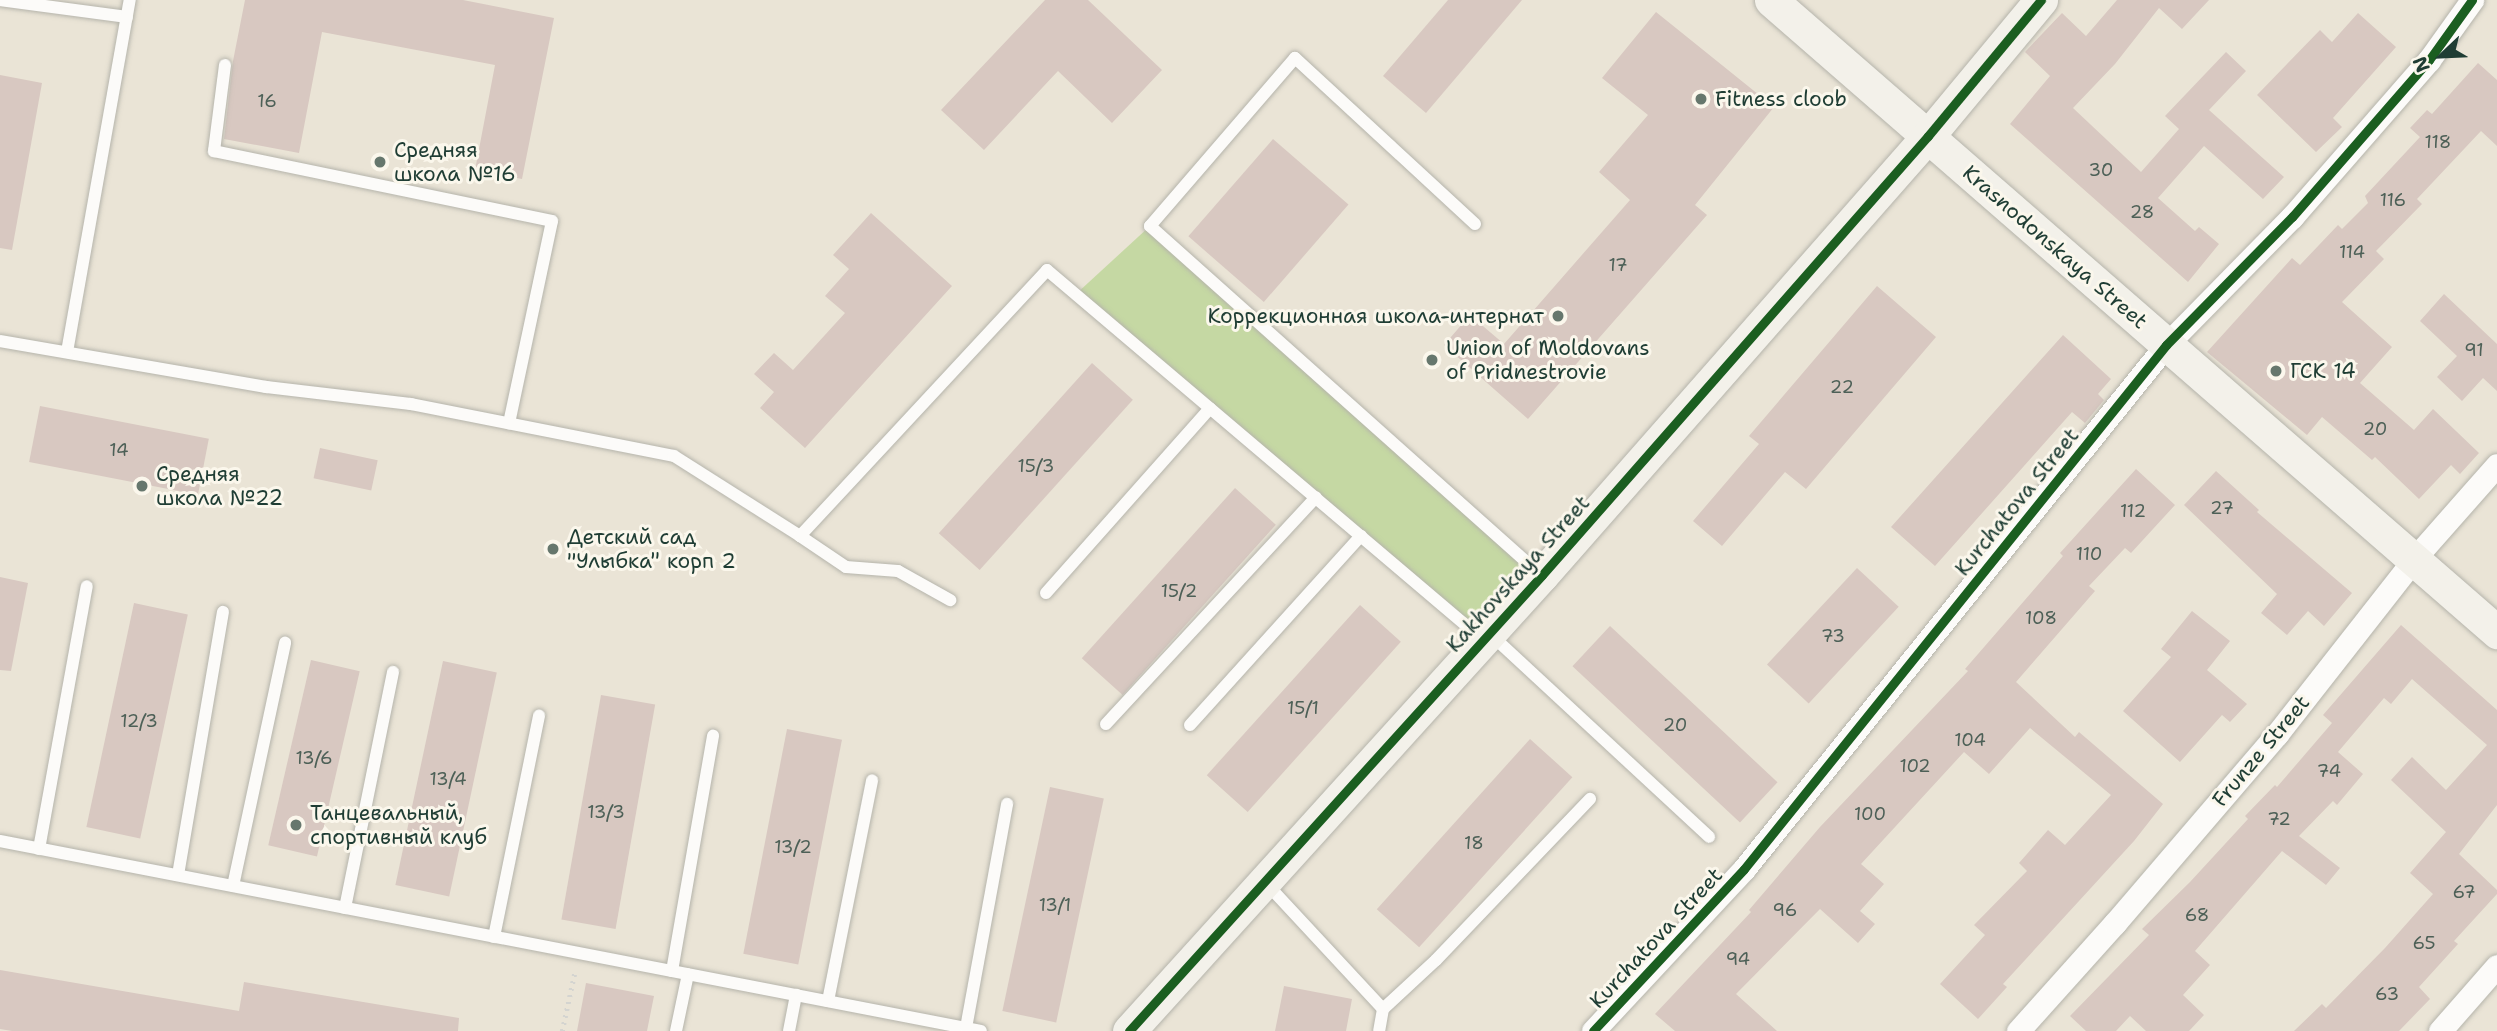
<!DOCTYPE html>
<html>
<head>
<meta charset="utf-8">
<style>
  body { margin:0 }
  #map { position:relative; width:2497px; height:1031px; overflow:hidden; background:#eae4d6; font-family:"Shantell Sans",sans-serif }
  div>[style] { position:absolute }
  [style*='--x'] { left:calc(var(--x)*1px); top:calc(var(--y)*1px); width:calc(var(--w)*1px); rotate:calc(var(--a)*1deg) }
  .green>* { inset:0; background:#c5d8a3 }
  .building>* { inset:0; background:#d8c8c1; transform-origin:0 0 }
  .path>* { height:4.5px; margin-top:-2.25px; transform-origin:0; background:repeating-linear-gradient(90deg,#d4d4d0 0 2px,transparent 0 7px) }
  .roads { filter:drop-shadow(0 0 2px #b5b4ab) drop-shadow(0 0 2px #b5b4ab) }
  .lane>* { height:12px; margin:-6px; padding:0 6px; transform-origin:6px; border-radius:6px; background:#fcfbf9 }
  .street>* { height:23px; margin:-11.5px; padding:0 11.5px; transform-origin:11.5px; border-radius:11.5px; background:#fcfbf9 }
  .secondary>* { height:33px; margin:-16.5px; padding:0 16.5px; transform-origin:16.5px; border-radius:16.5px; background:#f3f1ea }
  .cycleway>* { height:9px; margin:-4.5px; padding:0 4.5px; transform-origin:4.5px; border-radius:4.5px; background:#1b5e20 }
  .dots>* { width:19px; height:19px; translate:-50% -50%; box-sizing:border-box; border:4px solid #fbf7ec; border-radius:50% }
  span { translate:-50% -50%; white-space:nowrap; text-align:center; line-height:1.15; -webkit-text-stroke:6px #fbf7ec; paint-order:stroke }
  .number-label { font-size:18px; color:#4d6057 }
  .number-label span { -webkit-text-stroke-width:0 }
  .poi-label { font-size:21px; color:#1f3d34 }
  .left { translate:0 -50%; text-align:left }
  .right { translate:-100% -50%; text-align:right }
  .street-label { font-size:21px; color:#1f3d34 }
  .north { position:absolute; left:2406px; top:21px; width:70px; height:70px; -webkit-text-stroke:5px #fbf7ec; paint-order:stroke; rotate:247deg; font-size:19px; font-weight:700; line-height:28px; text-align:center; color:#1f3d34 }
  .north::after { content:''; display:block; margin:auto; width:24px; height:32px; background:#1f3d34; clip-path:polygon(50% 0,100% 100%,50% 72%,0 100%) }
</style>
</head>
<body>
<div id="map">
  <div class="green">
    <i style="clip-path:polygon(1150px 226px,1542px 575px,1483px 640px,1076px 294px)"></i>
  </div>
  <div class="building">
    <i style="clip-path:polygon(245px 0,463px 0,554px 18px,522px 179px,475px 170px,495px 65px,322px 32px,299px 153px,224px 139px,233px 61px)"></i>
    <i style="clip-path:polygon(1045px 0,1088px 0,1162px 70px,1112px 123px,1058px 71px,984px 150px,941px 110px)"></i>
    <i style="clip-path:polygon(1448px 0,1522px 0,1426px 113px,1383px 76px)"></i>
    <i style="clip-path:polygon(2117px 0,2209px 0,2182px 29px,2159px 8px,2115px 64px,2073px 108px,2141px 172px,2179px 129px,2165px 116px,2226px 52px,2246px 71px,2209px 110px,2284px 177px,2263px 199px,2204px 146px,2158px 198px,2195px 231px,2199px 227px,2219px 244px,2188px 282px,2010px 124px,2050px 76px,2025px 52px,2062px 13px,2086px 36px)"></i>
    <i style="clip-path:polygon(1656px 12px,1774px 107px,1695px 205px,1707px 215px,1528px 419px,1444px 345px,1470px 315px,1504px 344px,1630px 200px,1599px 172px,1648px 115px,1602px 78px)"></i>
    <i style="clip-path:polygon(2358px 13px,2396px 47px,2333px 118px,2342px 127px,2316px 152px,2257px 95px,2320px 30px,2332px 42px)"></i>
    <i style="clip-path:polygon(2478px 63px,2497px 80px,2497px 146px,2481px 131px,2417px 199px,2422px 204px,2376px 251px,2384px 259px,2342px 302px,2392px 347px,2360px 383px,2414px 430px,2433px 409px,2479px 453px,2460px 474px,2451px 465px,2419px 499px,2375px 457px,2372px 460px,2322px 417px,2307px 435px,2207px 352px,2292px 258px,2300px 265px,2338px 225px,2342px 229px,2368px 203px,2365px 196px,2420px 137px,2410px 128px,2427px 110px,2432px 114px)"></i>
    <i style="clip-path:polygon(0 75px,42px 83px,12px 250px,0 248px)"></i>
    <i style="left:1273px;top:139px;width:100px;height:129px;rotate:41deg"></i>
    <i style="clip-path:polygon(871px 213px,952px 286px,805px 448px,760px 408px,774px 392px,754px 374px,774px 353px,793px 370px,845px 313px,825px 296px,849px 269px,833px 255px)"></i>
    <i style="clip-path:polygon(1877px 286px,1936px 337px,1806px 489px,1785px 472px,1722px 546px,1693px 521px,1759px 444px,1749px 436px)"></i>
    <i style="clip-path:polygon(2444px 294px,2497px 344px,2497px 391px,2483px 378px,2462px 401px,2437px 377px,2457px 356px,2420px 321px)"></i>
    <i style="clip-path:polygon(2063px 335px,2111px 379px,2098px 394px,2104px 400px,2085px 423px,2072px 412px,1935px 566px,1891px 527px)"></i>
    <i style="left:1092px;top:363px;width:55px;height:229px;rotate:42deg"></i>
    <i style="left:40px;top:406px;width:172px;height:57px;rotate:11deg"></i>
    <i style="left:320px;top:448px;width:59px;height:31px;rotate:12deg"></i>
    <i style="clip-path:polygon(2136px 469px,2175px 505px,2131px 553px,2125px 548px,2089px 586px,2095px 591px,2016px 682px,2075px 737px,2079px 732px,2163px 804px,2134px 841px,2003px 984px,2007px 987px,1978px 1019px,1940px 984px,1985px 935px,1974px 925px,2027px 871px,2019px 863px,2048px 830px,2065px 845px,2111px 795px,2030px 728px,1989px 774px,1964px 752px,1861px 864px,1884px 884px,1860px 911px,1875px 924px,1858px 943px,1820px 909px,1736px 994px,1777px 1031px,1675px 1031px,1655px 1014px,1751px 912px,1749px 910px,1820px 827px,1968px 671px,1965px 669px,2063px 556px,2060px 553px)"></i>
    <i style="clip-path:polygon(2216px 471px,2259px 510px,2257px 512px,2352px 593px,2324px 626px,2308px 611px,2287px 635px,2261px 613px,2277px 594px,2184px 505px)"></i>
    <i style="left:1235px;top:488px;width:55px;height:229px;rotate:42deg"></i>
    <i style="left:1857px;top:568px;width:57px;height:132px;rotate:43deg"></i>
    <i style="clip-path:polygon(0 577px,28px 583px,11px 671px,0 670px)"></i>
    <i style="left:134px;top:603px;width:55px;height:229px;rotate:12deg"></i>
    <i style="left:1360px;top:605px;width:55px;height:229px;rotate:42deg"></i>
    <i style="clip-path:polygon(2192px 611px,2230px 641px,2207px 670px,2247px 704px,2230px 722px,2222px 715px,2180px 762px,2123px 711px,2171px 657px,2161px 649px)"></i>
    <i style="clip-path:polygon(2401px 625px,2497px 710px,2497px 805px,2459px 854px,2497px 890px,2497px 894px,2454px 941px,2458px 944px,2419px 987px,2430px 999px,2399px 1031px,2294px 1031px,2322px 1004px,2326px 1008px,2385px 948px,2433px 894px,2410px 873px,2446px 832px,2391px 780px,2412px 757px,2446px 790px,2487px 745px,2412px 679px,2391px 704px,2384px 698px,2338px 752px,2363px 774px,2337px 805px,2333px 801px,2299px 836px,2340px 868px,2326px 885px,2282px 851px,2195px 951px,2210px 965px,2183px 995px,2204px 1015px,2189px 1031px,2146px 1031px,2130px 1016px,2116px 1031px,2086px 1031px,2070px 1016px,2149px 935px,2142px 929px,2190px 882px,2248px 819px,2245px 816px,2275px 785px,2277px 787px,2332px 723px,2323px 715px)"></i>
    <i style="left:1610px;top:626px;width:229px;height:55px;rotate:43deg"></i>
    <i style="left:311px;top:660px;width:50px;height:190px;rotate:13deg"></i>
    <i style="left:443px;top:661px;width:55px;height:229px;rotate:12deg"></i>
    <i style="left:601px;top:695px;width:55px;height:228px;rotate:10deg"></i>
    <i style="left:787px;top:729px;width:56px;height:229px;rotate:11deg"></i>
    <i style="left:1530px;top:739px;width:57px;height:229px;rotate:42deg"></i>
    <i style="left:1050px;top:787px;width:55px;height:229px;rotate:12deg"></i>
    <i style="clip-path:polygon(0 970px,239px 1011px,244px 982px,459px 1018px,458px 1031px,12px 1031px,0 1029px)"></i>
    <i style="clip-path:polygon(586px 983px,654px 996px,647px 1031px,577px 1031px)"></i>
    <i style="clip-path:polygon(1284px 986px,1352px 999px,1346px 1031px,1275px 1031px)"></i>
  </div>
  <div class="path">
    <i style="--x:562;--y:1031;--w:61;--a:-77.8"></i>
  </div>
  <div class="roads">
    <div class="lane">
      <i style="--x:0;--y:0;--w:128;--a:7.6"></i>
      <i style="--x:225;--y:65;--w:87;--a:97.3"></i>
      <i style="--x:214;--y:151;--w:345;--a:11.7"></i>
      <i style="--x:552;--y:221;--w:207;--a:102"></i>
      <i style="--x:1475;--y:224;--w:245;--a:-137.3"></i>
      <i style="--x:1295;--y:58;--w:222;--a:130.8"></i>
      <i style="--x:1150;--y:226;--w:524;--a:41.75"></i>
      <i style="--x:0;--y:341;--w:270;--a:9.8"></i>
      <i style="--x:266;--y:387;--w:146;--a:6.7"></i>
      <i style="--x:411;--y:404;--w:268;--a:11.2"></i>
      <i style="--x:674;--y:456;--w:149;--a:32.4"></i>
      <i style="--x:800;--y:536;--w:363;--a:-47.1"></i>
      <i style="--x:1047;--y:270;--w:570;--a:40.31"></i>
      <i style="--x:67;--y:352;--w:358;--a:-79.9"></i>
      <i style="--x:800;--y:536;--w:55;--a:34"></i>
      <i style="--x:846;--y:567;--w:52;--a:4.4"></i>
      <i style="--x:898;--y:571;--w:60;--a:29.1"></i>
      <i style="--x:1046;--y:593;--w:247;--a:-48.4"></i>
      <i style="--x:1489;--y:633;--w:300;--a:42.8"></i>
      <i style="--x:1106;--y:724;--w:309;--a:-47.2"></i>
      <i style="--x:1190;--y:725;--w:255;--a:-47.9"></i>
      <i style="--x:0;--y:841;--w:999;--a:10.96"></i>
      <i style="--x:39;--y:849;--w:267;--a:-79.7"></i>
      <i style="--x:178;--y:875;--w:267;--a:-80.3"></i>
      <i style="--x:1265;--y:882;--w:173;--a:47.1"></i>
      <i style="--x:1383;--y:1009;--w:22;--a:100"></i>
      <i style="--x:233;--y:886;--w:249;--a:-77.9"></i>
      <i style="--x:345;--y:908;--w:241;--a:-78.5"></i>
      <i style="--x:494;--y:937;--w:226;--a:-78.5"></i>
      <i style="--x:672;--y:971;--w:239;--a:-80.1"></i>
      <i style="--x:828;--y:1001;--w:225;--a:-78.7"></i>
      <i style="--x:1383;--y:1009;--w:72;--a:-42.8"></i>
      <i style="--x:1436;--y:960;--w:223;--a:-46.3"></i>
      <i style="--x:966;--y:1028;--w:228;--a:-79.6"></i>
      <i style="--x:676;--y:1031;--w:58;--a:-78.1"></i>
      <i style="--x:789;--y:1031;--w:37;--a:-79"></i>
    </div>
    <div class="street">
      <i style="--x:1593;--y:1031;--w:221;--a:-47"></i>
      <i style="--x:1744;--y:869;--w:673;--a:-51.15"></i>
      <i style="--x:2166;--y:345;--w:180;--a:-45.5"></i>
      <i style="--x:2292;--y:217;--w:208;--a:-48.9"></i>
      <i style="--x:2429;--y:60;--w:74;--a:-54.4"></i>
      <i style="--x:2018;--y:1031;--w:145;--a:-48.1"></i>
      <i style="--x:2115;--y:923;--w:249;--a:-49.4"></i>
      <i style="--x:2277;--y:734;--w:222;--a:-51.9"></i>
      <i style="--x:2414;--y:559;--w:125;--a:-48.6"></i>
      <i style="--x:2440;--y:1031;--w:86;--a:-48.8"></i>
    </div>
    <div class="secondary">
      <i style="--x:1771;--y:0;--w:963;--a:41.04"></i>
      <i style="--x:1129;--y:1031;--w:615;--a:-47.83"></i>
      <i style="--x:1542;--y:575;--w:585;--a:-48.68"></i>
      <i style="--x:1928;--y:136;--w:177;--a:-50.3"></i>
    </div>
  </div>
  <div class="cycleway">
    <i style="--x:1129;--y:1031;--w:615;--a:-47.83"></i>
    <i style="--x:1542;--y:575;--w:585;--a:-48.68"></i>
    <i style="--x:1928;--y:136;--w:177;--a:-50.3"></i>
    <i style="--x:1593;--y:1031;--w:221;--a:-47"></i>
    <i style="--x:1744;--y:869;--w:673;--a:-51.15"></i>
    <i style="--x:2166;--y:345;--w:180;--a:-45.5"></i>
    <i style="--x:2292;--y:217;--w:208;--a:-48.9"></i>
    <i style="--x:2429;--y:60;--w:74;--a:-54.4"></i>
  </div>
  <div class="dots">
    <i style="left:1701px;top:99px;background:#66776d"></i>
    <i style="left:380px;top:162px;background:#66776d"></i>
    <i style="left:1558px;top:316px;background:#66776d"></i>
    <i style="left:1432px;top:360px;background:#66776d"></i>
    <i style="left:2276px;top:371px;background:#66776d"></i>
    <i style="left:142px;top:486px;background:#66776d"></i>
    <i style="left:553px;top:549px;background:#66776d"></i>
    <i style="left:296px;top:825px;background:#66776d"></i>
  </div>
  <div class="number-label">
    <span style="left:267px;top:101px">16</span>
    <span style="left:2438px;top:142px">118</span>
    <span style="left:2101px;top:170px">30</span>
    <span style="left:2393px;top:200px">116</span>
    <span style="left:2142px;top:212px">28</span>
    <span style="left:2352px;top:252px">114</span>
    <span style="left:1618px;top:265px">17</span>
    <span style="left:2474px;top:350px">91</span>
    <span style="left:1842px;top:387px">22</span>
    <span style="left:2375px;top:429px">20</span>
    <span style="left:119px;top:450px">14</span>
    <span style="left:1036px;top:466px">15/3</span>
    <span style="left:2222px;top:508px">27</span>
    <span style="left:2133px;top:511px">112</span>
    <span style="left:2089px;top:554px">110</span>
    <span style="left:1179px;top:591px">15/2</span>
    <span style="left:2041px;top:618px">108</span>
    <span style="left:1833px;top:636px">73</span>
    <span style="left:1303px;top:708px">15/1</span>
    <span style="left:139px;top:721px">12/3</span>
    <span style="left:1675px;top:725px">20</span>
    <span style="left:1970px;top:740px">104</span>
    <span style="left:314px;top:758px">13/6</span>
    <span style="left:1915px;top:766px">102</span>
    <span style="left:2329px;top:771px">74</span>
    <span style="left:448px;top:779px">13/4</span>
    <span style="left:606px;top:812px">13/3</span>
    <span style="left:1870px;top:814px">100</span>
    <span style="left:2279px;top:819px">72</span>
    <span style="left:1474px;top:843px">18</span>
    <span style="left:793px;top:847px">13/2</span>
    <span style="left:2464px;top:892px">67</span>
    <span style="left:1055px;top:905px">13/1</span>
    <span style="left:1785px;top:910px">96</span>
    <span style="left:2197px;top:915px">68</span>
    <span style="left:2424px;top:943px">65</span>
    <span style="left:1738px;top:959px">94</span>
    <span style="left:2387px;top:994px">63</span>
  </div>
  <div class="poi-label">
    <span class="left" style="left:1715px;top:99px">Fitness cloob</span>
    <span class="left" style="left:394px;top:162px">Средняя<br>школа №16</span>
    <span class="right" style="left:1544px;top:316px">Коррекционная школа-интернат</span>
    <span class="left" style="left:1446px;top:360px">Union of Moldovans<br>of Pridnestrovie</span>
    <span class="left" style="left:2290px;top:371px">ГСК 14</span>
    <span class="left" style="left:156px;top:486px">Средняя<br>школа №22</span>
    <span class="left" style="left:567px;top:549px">Детский сад<br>"Улыбка" корп 2</span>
    <span class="left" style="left:310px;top:825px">Танцевальный,<br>спортивный клуб</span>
  </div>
  <div class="street-label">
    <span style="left:2055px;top:247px;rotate:41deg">Krasnodonskaya Street</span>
    <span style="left:2017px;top:502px;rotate:-51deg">Kurchatova Street</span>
    <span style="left:1518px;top:574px;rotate:-48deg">Kakhovskaya Street</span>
    <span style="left:2261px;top:751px;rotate:-50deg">Frunze Street</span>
    <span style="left:1656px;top:938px;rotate:-47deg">Kurchatova Street</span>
  </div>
  <div class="north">N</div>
</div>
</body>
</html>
